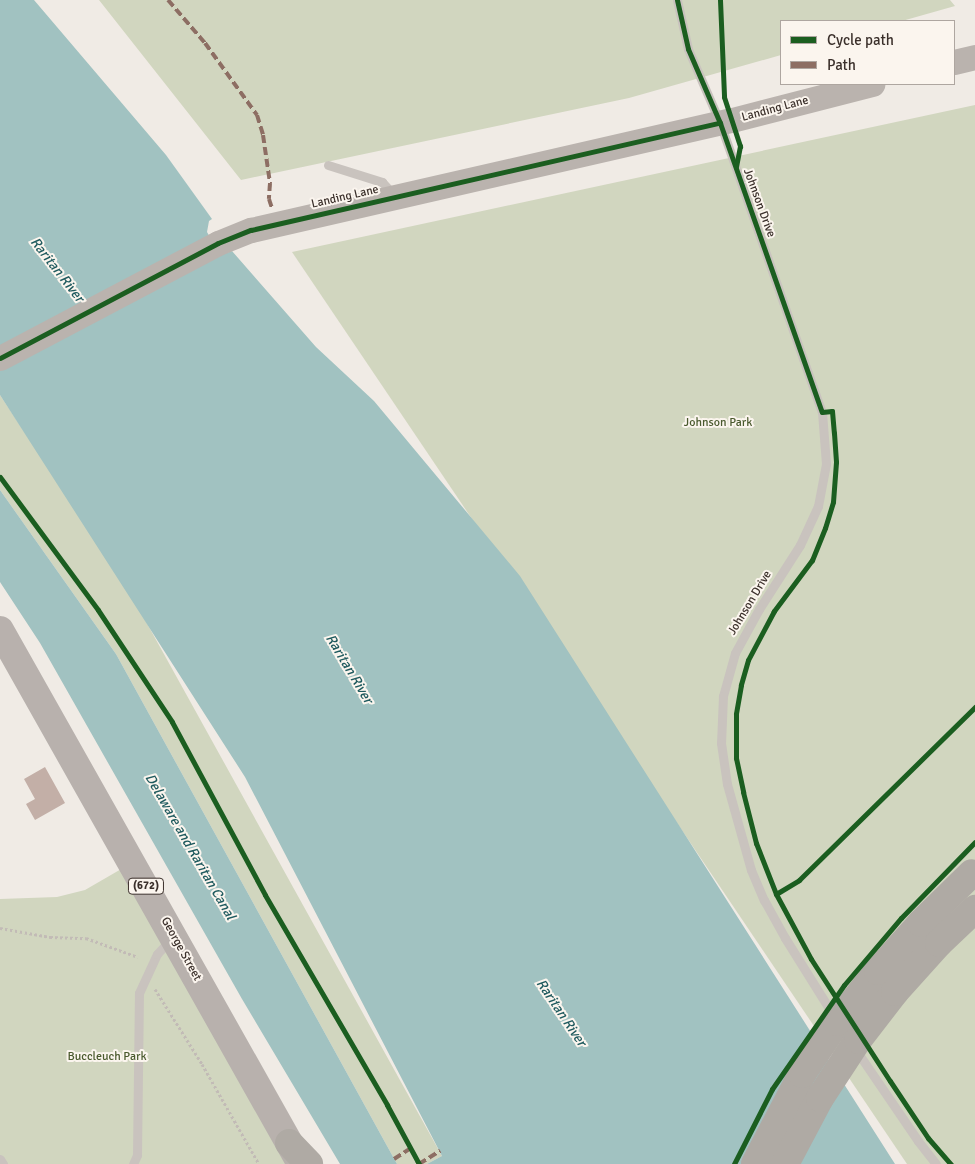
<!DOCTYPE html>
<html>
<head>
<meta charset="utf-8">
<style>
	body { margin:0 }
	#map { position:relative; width:975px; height:1164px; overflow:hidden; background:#f0ebe5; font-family:Signika,sans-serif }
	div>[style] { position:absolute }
	.green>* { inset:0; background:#d1d6bf }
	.water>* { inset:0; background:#a1c2c1 }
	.building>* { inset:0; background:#c3afa7 }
	.path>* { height:3px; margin-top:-1.5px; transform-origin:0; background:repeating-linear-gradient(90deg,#c2bbb6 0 2.5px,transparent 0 5px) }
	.lane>* { height:9px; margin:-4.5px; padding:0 4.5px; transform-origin:4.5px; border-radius:4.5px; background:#c9c3be }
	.secondary>* { height:25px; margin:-12.5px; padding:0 12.5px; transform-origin:12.5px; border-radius:12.5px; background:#bab3ae }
	.primary>* { height:28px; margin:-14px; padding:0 14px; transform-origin:14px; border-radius:14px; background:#b8b1ad }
	.highway>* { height:28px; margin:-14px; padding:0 14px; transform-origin:14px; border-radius:14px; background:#afaaa4 }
	.highway-bridge>* { height:28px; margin:-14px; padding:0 14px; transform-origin:14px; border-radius:14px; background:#afaaa4 }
	.quiet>* { height:4px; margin-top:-2px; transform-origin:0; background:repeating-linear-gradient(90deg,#8d6e63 0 8px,transparent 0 12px) }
	.cycleway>* { height:5px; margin:-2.5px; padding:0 2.5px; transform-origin:2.5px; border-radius:2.5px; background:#1b5e20 }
	span { translate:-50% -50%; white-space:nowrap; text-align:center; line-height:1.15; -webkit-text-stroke:4px #fbf5ee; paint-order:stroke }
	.shield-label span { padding:1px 4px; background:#fbf5ee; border:1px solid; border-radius:4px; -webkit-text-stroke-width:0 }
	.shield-label { font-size:11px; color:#3b302b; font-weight:700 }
	.street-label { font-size:12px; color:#3b302b }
	.park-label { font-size:12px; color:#4a5a2e }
	.water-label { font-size:14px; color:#1f5a5e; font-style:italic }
	.legend { position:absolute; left:780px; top:20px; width:175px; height:65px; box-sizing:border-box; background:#fbf5ee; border:1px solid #aea6a0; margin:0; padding:6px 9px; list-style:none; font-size:15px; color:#3b302b }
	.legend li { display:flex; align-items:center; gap:10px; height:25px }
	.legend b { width:25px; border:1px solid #aea6a0 }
</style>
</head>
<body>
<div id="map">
	<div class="green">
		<i style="clip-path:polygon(99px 0,950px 0,955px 6px,902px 21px,781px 21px,781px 55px,629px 98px,241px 180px)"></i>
		<i style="clip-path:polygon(975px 105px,975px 1164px,907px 1164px,292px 252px)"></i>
		<i style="clip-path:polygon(0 395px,129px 591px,442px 1156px,427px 1164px,397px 1164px,116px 654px,0 490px)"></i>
		<i style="clip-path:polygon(123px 868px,289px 1164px,0 1164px,0 899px,57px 897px,85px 890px)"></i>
	</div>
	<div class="water">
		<i style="clip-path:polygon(0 0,34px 0,166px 155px,212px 219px,209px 221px,207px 232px,220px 255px,232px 251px,316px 347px,374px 401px,520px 576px,895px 1164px,427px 1164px,442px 1156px,245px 777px,0 395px)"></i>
		<i style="clip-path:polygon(0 490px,116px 654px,397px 1164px,340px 1164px,242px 999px,40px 643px,0 582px)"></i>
	</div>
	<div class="building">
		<i style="clip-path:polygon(45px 767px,65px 803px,35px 820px,26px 804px,35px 799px,24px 779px)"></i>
	</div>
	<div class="path">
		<i style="left:0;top:928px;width:51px;rotate:10.2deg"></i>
		<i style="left:50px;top:937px;width:36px;rotate:2deg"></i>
		<i style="left:86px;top:938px;width:55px;rotate:20.1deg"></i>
		<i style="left:155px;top:989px;width:89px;rotate:57.9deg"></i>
		<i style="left:202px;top:1064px;width:115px;rotate:60.3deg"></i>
	</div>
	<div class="lane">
		<i style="left:677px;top:0;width:50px;rotate:77.3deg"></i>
		<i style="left:688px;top:49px;width:81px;rotate:66.6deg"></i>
		<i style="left:720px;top:123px;width:306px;rotate:70.6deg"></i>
		<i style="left:822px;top:412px;width:52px;rotate:85.6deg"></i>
		<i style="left:826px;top:464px;width:43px;rotate:100.8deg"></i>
		<i style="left:818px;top:506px;width:43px;rotate:114.8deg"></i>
		<i style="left:800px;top:545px;width:76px;rotate:122.6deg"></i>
		<i style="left:759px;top:609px;width:50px;rotate:118.6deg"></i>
		<i style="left:735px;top:653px;width:45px;rotate:105.6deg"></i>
		<i style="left:723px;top:696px;width:47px;rotate:92.4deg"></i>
		<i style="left:721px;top:743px;width:41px;rotate:81.7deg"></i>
		<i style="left:727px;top:784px;width:89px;rotate:74.4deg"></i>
		<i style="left:751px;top:870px;width:33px;rotate:67deg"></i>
		<i style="left:764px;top:900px;width:43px;rotate:61.1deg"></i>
		<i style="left:785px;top:938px;width:94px;rotate:58deg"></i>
		<i style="left:328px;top:165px;width:57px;rotate:17.5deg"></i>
		<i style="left:382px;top:182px;width:16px;rotate:47deg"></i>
		<i style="left:856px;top:1050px;width:110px;rotate:55.7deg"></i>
		<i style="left:918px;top:1141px;width:29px;rotate:52deg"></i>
		<i style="left:0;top:1159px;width:6px;rotate:59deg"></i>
		<i style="left:133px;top:1164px;width:10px;rotate:-66deg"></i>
		<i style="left:137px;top:1155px;width:162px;rotate:-89.3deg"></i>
		<i style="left:139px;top:993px;width:43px;rotate:-65.2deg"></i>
		<i style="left:157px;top:954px;width:19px;rotate:-47deg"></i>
	</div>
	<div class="secondary">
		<i style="left:954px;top:62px;width:22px;rotate:-13deg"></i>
		<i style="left:0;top:358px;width:246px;rotate:-27.8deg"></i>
		<i style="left:218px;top:243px;width:35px;rotate:-22deg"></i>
		<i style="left:251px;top:230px;width:493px;rotate:-12.9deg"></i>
		<i style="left:732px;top:120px;width:145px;rotate:-14.4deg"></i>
	</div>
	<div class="primary">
		<i style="left:0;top:630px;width:613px;rotate:60.59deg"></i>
	</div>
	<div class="highway">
		<i style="left:289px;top:1143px;width:29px;rotate:46deg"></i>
	</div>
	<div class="highway-bridge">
		<i style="left:755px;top:1164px;width:102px;rotate:-62.4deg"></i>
		<i style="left:802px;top:1074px;width:63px;rotate:-56.1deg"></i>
		<i style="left:837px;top:1022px;width:65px;rotate:-51.2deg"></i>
		<i style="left:878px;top:971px;width:64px;rotate:-48.1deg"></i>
		<i style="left:921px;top:923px;width:71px;rotate:-44.4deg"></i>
		<i style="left:785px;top:1164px;width:75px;rotate:-62.1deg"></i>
		<i style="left:820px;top:1098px;width:69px;rotate:-56.8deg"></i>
		<i style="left:858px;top:1040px;width:61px;rotate:-52.4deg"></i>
		<i style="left:895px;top:992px;width:66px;rotate:-48.1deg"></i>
		<i style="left:939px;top:943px;width:50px;rotate:-43.4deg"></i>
	</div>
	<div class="quiet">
		<i style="left:168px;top:0;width:57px;rotate:49.3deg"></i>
		<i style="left:205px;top:43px;width:89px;rotate:54.2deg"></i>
		<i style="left:257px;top:115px;width:21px;rotate:73deg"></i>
		<i style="left:263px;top:135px;width:49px;rotate:81.7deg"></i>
		<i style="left:270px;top:183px;width:16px;rotate:94deg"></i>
		<i style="left:269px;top:199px;width:9px;rotate:72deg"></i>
		<i style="left:394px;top:1159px;width:20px;rotate:-33deg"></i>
		<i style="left:417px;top:1161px;width:4px;rotate:56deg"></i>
		<i style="left:419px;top:1164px;width:25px;rotate:-32deg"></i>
	</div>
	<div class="cycleway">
		<i style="left:677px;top:0;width:50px;rotate:77.3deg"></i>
		<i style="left:688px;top:49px;width:81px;rotate:66.6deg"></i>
		<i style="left:720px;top:123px;width:306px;rotate:70.6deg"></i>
		<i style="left:822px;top:412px;width:10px;rotate:-6deg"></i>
		<i style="left:832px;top:411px;width:22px;rotate:85deg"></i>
		<i style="left:834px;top:433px;width:29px;rotate:86deg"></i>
		<i style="left:836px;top:462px;width:40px;rotate:94.3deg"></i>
		<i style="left:833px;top:502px;width:27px;rotate:107deg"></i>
		<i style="left:825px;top:528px;width:35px;rotate:112deg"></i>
		<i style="left:812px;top:560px;width:64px;rotate:126.7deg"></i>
		<i style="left:774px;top:611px;width:55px;rotate:118deg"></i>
		<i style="left:748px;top:660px;width:26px;rotate:106deg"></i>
		<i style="left:741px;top:685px;width:29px;rotate:100deg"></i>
		<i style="left:736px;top:714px;width:44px;rotate:90deg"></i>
		<i style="left:736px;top:758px;width:35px;rotate:78deg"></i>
		<i style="left:743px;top:792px;width:53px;rotate:75.7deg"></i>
		<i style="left:756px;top:843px;width:55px;rotate:68.6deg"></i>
		<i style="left:776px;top:894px;width:74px;rotate:61.7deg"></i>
		<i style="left:811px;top:959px;width:145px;rotate:57.1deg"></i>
		<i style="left:890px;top:1081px;width:69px;rotate:56.3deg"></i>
		<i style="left:928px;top:1138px;width:35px;rotate:49deg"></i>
		<i style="left:720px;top:0;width:97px;rotate:87.6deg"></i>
		<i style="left:724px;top:97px;width:52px;rotate:71.9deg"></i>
		<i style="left:740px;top:146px;width:21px;rotate:101deg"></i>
		<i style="left:0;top:358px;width:246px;rotate:-27.8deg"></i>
		<i style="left:218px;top:243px;width:35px;rotate:-22deg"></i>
		<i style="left:251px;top:230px;width:481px;rotate:-12.9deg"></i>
		<i style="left:0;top:477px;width:165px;rotate:53.6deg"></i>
		<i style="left:98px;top:610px;width:134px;rotate:56.5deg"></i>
		<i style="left:172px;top:722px;width:196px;rotate:61.7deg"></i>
		<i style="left:265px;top:895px;width:243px;rotate:59.8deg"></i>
		<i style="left:387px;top:1105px;width:67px;rotate:61.5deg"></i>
		<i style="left:776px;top:894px;width:27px;rotate:-31deg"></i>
		<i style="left:799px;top:880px;width:247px;rotate:-44.5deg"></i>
		<i style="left:734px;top:1164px;width:84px;rotate:-63.1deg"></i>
		<i style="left:772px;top:1089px;width:126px;rotate:-55.3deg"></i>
		<i style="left:844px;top:985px;width:88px;rotate:-49.6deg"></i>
		<i style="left:901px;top:918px;width:106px;rotate:-45.8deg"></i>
	</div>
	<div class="shield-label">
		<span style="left:146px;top:886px">(672)</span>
	</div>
	<div class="street-label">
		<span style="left:775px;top:109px;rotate:-15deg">Landing Lane</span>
		<span style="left:345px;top:197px;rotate:-13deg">Landing Lane</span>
		<span style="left:759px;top:203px;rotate:70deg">Johnson Drive</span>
		<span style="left:750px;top:603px;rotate:-59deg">Johnson Drive</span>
		<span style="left:181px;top:949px;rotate:61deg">George Street</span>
	</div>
	<div class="park-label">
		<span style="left:718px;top:423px">Johnson Park</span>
		<span style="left:107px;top:1057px">Buccleuch Park</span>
	</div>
	<div class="water-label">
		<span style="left:57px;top:270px;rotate:52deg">Raritan River</span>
		<span style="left:349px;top:669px;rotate:59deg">Raritan River</span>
		<span style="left:190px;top:847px;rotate:60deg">Delaware and Raritan Canal</span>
		<span style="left:561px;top:1013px;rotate:56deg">Raritan River</span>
	</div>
	<ul class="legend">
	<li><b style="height:6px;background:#1b5e20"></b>Cycle path</li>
	<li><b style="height:6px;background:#8d6e63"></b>Path</li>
	</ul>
</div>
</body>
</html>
